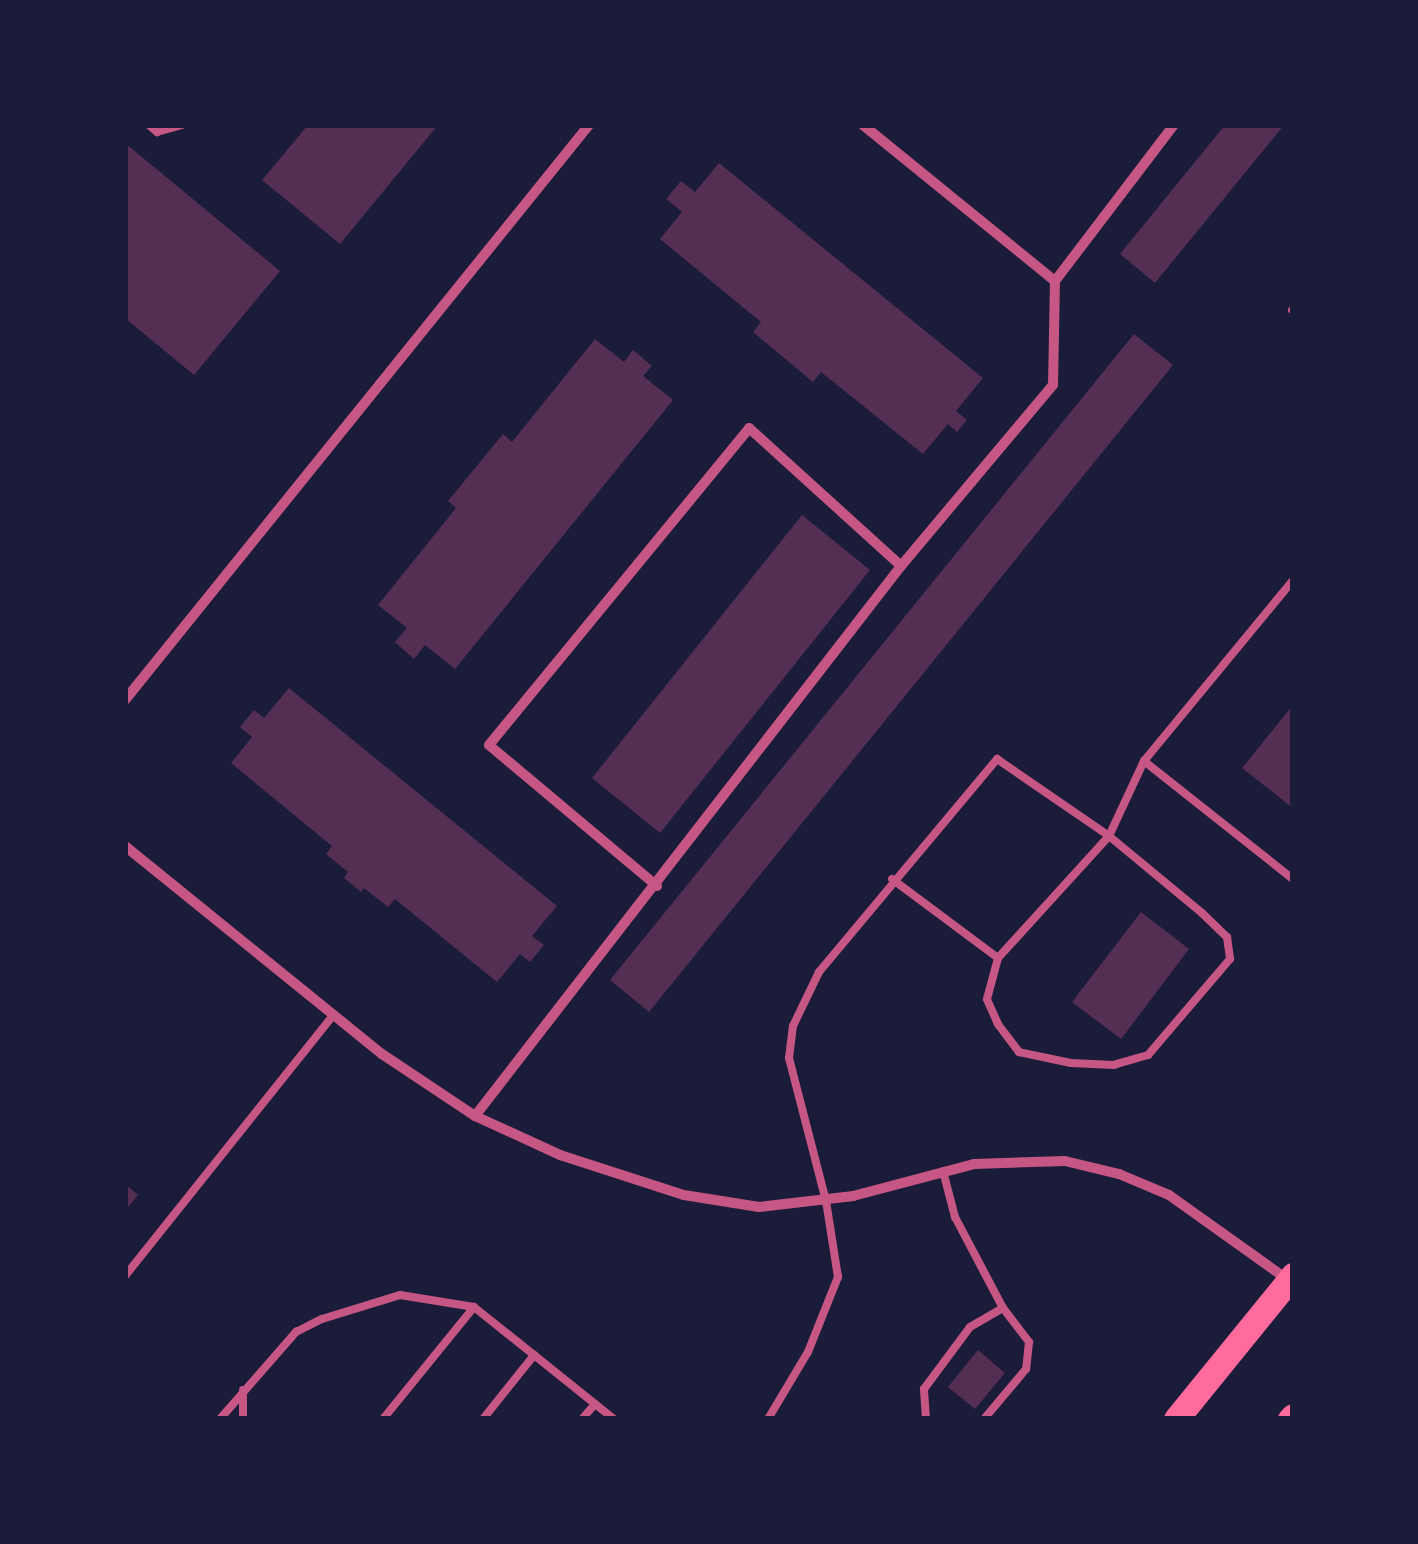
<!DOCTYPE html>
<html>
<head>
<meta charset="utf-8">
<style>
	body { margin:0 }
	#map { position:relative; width:1418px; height:1544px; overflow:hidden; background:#1b1b3a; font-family:Barlow,sans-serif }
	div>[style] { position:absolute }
	.building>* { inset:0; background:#542f53 }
	.service>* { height:8px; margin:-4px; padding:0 4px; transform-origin:4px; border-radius:4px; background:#c65784 }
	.minor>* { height:10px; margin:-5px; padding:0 5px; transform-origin:5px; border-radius:5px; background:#c65784 }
	.primary>* { height:25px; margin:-12.5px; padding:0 12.5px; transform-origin:12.5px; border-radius:12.5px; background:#ff6b9d }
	span { translate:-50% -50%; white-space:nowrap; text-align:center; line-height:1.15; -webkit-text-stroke:8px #1b1b3a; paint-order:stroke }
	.frame { position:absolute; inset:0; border:128px solid #1b1b3a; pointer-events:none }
</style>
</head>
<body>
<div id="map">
	<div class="building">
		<i style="clip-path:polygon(308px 125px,438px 125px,340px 244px,262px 180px)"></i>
		<i style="clip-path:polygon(1225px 125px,1284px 125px,1155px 283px,1120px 254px)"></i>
		<i style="clip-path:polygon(125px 143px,280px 271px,194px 375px,125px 318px)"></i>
		<i style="clip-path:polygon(719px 163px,983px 378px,956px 411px,967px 420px,957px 432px,948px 424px,923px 454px,821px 372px,813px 382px,753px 332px,761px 322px,660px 239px,682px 212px,666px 199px,681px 181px,695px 192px)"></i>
		<i style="clip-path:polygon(1134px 334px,1173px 365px,649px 1012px,610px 980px)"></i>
		<i style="clip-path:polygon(595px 339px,624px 362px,633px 350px,652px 366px,643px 376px,673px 400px,455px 669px,425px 645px,414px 659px,395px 642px,407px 628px,378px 605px,456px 508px,448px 501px,503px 434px,512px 442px)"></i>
		<i style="clip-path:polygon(802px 515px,870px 570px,660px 833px,592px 778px)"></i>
		<i style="clip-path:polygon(289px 688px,557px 906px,532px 936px,544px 945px,530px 962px,520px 954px,497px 982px,395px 899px,388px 907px,364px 888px,361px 892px,344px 878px,348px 872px,326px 854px,332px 846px,231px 763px,252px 737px,240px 727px,254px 710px,264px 718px)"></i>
		<i style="clip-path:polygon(1293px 705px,1293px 808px,1242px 768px)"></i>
		<i style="clip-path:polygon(1141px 912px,1189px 949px,1121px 1039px,1072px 1002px)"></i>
		<i style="clip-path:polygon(125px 1184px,138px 1195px,125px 1211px)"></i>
		<i style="clip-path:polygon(978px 1350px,1005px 1373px,975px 1409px,948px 1387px)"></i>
	</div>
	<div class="service">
		<i style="left:149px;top:125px;width:11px;rotate:41deg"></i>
		<i style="left:157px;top:132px;width:26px;rotate:-16deg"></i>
		<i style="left:1292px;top:310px;width:1px;rotate:45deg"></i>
		<i style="left:1144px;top:761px;width:190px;rotate:38.4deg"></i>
		<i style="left:892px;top:879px;width:132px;rotate:36.7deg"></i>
		<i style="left:998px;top:958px;width:165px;rotate:-47.7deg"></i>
		<i style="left:1109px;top:836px;width:83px;rotate:-65deg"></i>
		<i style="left:1144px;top:761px;width:234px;rotate:-50.5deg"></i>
		<i style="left:943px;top:1171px;width:48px;rotate:75.4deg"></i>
		<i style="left:955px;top:1217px;width:103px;rotate:62.2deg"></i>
		<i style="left:1003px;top:1308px;width:43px;rotate:52.6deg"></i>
		<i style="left:1029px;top:1342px;width:27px;rotate:96deg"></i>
		<i style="left:1026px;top:1369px;width:65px;rotate:130deg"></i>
		<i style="left:125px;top:1276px;width:334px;rotate:-51.4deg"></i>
		<i style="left:220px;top:1419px;width:116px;rotate:-48.9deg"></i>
		<i style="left:296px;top:1332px;width:29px;rotate:-27deg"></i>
		<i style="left:322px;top:1319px;width:82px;rotate:-17.1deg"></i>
		<i style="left:400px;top:1295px;width:75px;rotate:9.2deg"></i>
		<i style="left:243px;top:1419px;width:29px;rotate:-90deg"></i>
		<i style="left:383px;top:1419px;width:144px;rotate:-50.9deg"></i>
		<i style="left:474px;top:1307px;width:179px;rotate:38.7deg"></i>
		<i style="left:483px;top:1419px;width:82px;rotate:-51.4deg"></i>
		<i style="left:582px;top:1419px;width:20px;rotate:-49deg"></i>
		<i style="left:768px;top:1419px;width:78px;rotate:-59.2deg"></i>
		<i style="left:808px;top:1352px;width:81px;rotate:-68.2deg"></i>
		<i style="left:838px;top:1277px;width:77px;rotate:-99deg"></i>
		<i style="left:826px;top:1201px;width:148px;rotate:-104.5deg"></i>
		<i style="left:789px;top:1058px;width:32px;rotate:-83deg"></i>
		<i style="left:793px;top:1026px;width:60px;rotate:-64.3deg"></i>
		<i style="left:819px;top:972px;width:278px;rotate:-50.1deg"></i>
		<i style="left:997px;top:759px;width:136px;rotate:34.5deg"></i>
		<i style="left:1109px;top:836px;width:121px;rotate:39.6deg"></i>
		<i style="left:1202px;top:913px;width:35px;rotate:44deg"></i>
		<i style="left:1227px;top:937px;width:22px;rotate:82deg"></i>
		<i style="left:1230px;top:959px;width:126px;rotate:130.5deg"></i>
		<i style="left:1148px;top:1055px;width:35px;rotate:164deg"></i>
		<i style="left:1114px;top:1065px;width:43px;rotate:-177.3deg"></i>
		<i style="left:1071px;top:1063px;width:53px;rotate:-168.1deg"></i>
		<i style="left:1019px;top:1052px;width:35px;rotate:-127deg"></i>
		<i style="left:998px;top:1024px;width:27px;rotate:-114deg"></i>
		<i style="left:987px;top:999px;width:42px;rotate:-75deg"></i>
		<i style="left:926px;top:1419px;width:30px;rotate:-94deg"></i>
		<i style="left:924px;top:1389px;width:77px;rotate:-53.4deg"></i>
		<i style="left:970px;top:1327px;width:38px;rotate:-30deg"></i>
	</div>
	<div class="minor">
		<i style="left:863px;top:125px;width:247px;rotate:39.1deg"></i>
		<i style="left:1055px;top:281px;width:196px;rotate:-52.7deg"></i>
		<i style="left:125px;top:700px;width:739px;rotate:-51.1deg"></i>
		<i style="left:125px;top:846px;width:331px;rotate:39deg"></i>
		<i style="left:382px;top:1054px;width:112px;rotate:33.7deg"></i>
		<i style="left:475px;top:1116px;width:94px;rotate:24.6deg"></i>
		<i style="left:560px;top:1155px;width:130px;rotate:17.9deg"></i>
		<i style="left:684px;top:1195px;width:76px;rotate:9.1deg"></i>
		<i style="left:759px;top:1207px;width:95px;rotate:-6.7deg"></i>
		<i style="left:853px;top:1196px;width:125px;rotate:-14.8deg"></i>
		<i style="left:974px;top:1164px;width:91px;rotate:-1.9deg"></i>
		<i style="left:1065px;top:1161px;width:56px;rotate:13.5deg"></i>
		<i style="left:1119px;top:1174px;width:54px;rotate:22.8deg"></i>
		<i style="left:1169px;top:1195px;width:146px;rotate:35.5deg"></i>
		<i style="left:657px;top:886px;width:219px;rotate:-140deg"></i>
		<i style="left:489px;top:745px;width:410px;rotate:-50.6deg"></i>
		<i style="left:749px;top:428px;width:205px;rotate:42.2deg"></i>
		<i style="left:475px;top:1116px;width:696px;rotate:-52.24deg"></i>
		<i style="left:901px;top:566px;width:236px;rotate:-50deg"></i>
		<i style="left:1053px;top:385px;width:104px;rotate:-88.9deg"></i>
	</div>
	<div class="primary">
		<i style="left:1176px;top:1419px;width:186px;rotate:-50.9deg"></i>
		<i style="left:1290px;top:1419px;width:4px;rotate:-45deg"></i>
	</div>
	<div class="frame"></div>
</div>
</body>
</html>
